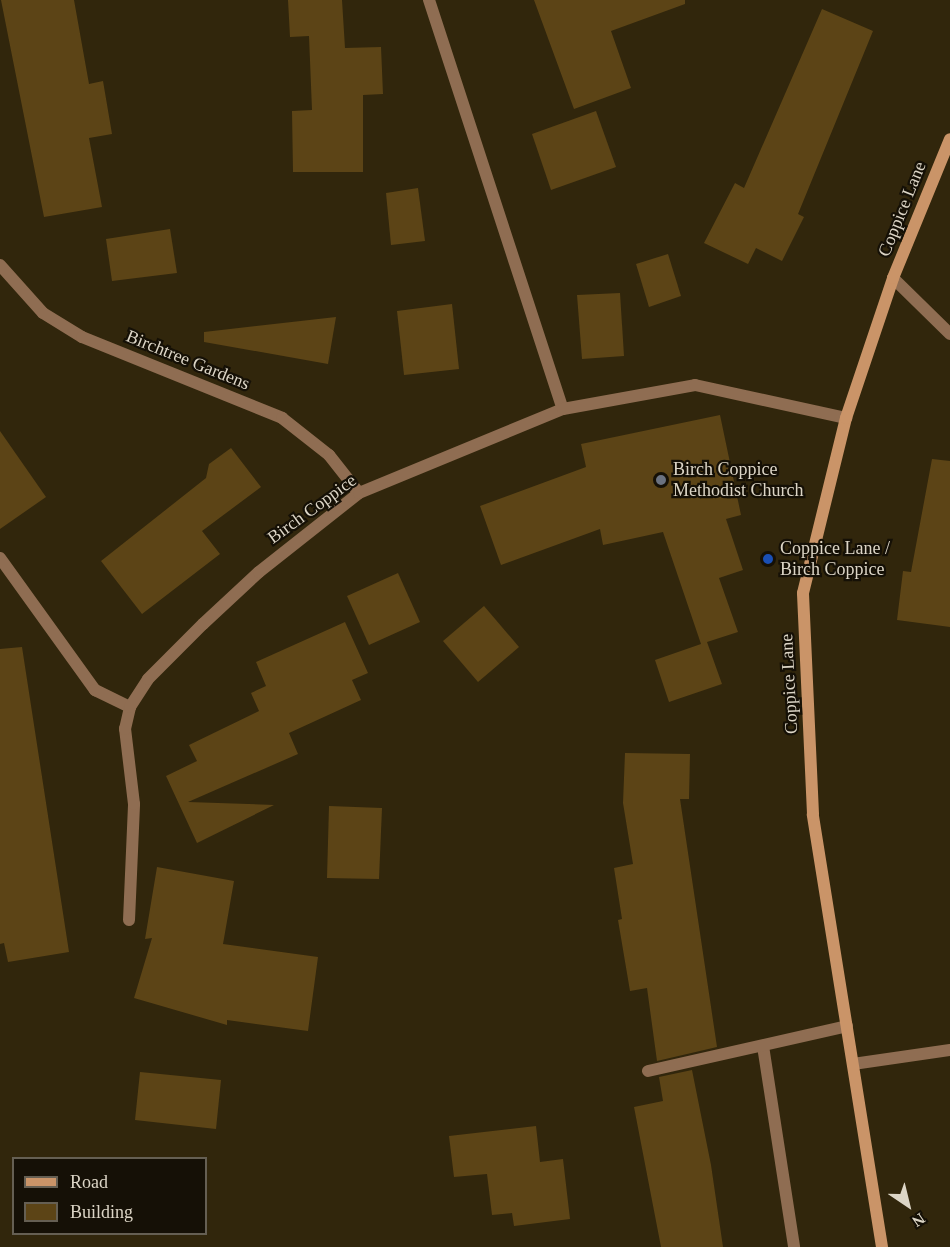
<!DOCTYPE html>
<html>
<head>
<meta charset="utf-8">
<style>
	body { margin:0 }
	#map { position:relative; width:950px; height:1247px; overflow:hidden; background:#31260c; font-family:Georgia,serif }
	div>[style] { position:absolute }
	.building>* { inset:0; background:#5c4416 }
	.lane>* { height:12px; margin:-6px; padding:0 6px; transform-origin:6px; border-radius:6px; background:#8f6d52 }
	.street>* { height:12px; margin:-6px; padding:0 6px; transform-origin:6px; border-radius:6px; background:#8f6d52 }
	.secondary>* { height:12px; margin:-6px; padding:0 6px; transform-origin:6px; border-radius:6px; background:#ca9468 }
	.dots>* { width:16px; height:16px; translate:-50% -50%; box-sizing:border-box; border:3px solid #151006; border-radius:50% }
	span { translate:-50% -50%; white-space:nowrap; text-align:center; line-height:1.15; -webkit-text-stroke:4.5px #151006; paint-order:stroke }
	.street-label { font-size:18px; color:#dcd5c6 }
	.poi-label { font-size:18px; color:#dcd5c6 }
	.left { translate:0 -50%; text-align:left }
	.legend { position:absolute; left:12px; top:1157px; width:195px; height:78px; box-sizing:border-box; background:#151006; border:2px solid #655f53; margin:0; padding:8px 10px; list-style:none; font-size:18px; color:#dcd5c6 }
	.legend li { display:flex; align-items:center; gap:12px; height:30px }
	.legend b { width:30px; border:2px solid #655f53 }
	.north { position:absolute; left:878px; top:1175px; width:60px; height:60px; -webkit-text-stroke:4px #151006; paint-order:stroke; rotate:145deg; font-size:16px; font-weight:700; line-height:24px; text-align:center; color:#dcd5c6 }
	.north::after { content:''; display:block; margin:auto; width:21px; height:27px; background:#dcd5c6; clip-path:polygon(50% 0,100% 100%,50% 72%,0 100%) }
</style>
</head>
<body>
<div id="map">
	<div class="building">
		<i style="clip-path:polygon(1px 0,74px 0,89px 84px,103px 81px,112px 134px,89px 138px,102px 207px,44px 217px)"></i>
		<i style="clip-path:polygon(288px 0,342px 0,345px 48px,381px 47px,383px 94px,363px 95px,363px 172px,293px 172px,292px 111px,312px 110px,309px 36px,290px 37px)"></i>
		<i style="clip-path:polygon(534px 0,685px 0,685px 4px,611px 31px,631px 88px,574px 109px)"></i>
		<i style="clip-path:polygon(822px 9px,873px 31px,798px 214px,804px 217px,782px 261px,756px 248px,748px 264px,704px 243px,735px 183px,744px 188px)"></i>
		<i style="clip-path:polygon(596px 111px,616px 167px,551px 190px,532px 134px)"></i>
		<i style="clip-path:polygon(418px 188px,425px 241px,391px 245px,386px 193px)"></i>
		<i style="clip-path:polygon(170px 229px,177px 273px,112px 281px,106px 239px)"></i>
		<i style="clip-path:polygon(668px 254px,681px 296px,649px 307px,636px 264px)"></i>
		<i style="clip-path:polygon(620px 293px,624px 356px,582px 359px,577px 295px)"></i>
		<i style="clip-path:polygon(452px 304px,459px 369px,404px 375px,397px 311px)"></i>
		<i style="clip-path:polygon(336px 317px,328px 364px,204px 342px,204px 332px)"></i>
		<i style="clip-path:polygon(720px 415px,741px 515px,726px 519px,743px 570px,719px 578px,738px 632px,707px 642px,722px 684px,669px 702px,655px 660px,701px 644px,663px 532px,603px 545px,600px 529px,501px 565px,480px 506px,586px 467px,581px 444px)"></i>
		<i style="clip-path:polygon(0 431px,46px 497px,0 529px)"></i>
		<i style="clip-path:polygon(231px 448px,261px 487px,202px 531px,220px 554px,142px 614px,101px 561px,206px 478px,209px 464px)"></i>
		<i style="clip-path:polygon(932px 459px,950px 461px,950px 627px,897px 620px,903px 571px,911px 572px)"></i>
		<i style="clip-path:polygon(398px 573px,420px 622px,369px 645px,347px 596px)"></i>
		<i style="clip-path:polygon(484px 606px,519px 647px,478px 682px,443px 641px)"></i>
		<i style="clip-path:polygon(345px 622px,368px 673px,352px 680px,361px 700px,289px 733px,298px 754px,188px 802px,274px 805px,197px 843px,166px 776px,197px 761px,189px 745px,259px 711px,251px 693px,266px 686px,256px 662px)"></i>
		<i style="clip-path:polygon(22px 647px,69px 952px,8px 962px,4px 943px,0 944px,0 649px)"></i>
		<i style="clip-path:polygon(625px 753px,690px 754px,689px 799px,680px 799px,717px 1047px,657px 1061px,647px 988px,630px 991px,618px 920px,622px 919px,614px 868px,633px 864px,623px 803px)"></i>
		<i style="clip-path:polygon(329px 806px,382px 808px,379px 879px,327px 878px)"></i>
		<i style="clip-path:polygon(157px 867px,234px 881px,223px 944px,318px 957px,308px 1031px,227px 1020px,227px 1025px,134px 998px,152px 938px,145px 939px)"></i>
		<i style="clip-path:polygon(692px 1070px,711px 1165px,723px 1247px,661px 1247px,634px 1107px,663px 1101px,659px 1077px)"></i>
		<i style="clip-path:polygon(140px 1072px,221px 1080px,216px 1129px,135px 1120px)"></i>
		<i style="clip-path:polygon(536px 1126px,540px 1162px,563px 1159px,570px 1219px,514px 1226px,512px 1213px,492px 1215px,487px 1174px,454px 1177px,449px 1136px)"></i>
	</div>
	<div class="lane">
		<i style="left:763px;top:1046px;width:203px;rotate:81.2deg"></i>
		<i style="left:648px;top:1071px;width:204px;rotate:-12.7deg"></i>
	</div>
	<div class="street">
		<i style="left:429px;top:0;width:430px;rotate:71.9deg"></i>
		<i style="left:0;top:265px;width:64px;rotate:48.1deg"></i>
		<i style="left:43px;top:313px;width:46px;rotate:31.6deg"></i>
		<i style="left:82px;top:337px;width:216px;rotate:22deg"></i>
		<i style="left:282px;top:418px;width:60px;rotate:38.2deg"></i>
		<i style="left:329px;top:455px;width:48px;rotate:51.7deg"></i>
		<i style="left:893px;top:278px;width:80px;rotate:44.5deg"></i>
		<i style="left:0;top:558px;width:163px;rotate:54.3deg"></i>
		<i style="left:95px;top:690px;width:39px;rotate:26deg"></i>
		<i style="left:129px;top:920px;width:116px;rotate:-87.5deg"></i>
		<i style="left:134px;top:804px;width:76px;rotate:-96.8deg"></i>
		<i style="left:125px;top:729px;width:23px;rotate:-77deg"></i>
		<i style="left:130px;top:707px;width:33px;rotate:-57deg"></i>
		<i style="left:148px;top:679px;width:78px;rotate:-45deg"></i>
		<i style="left:203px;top:624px;width:76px;rotate:-42.9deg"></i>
		<i style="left:259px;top:572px;width:127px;rotate:-38.3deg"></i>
		<i style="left:359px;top:493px;width:221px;rotate:-22.4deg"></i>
		<i style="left:563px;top:409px;width:134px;rotate:-10.3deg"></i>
		<i style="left:695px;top:385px;width:155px;rotate:12.3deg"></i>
		<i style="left:853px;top:1064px;width:98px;rotate:-8.2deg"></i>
	</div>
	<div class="secondary">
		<i style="left:882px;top:1247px;width:438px;rotate:-99.1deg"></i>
		<i style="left:813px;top:814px;width:221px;rotate:-92.6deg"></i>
		<i style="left:803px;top:593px;width:180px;rotate:-76.2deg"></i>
		<i style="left:846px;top:418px;width:148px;rotate:-71.4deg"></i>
		<i style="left:893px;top:278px;width:150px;rotate:-67.7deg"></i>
	</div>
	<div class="dots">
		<i style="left:661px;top:480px;background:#6b7280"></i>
		<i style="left:768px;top:559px;background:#1a4fb4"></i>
	</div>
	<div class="street-label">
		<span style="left:902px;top:209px;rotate:-68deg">Coppice Lane</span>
		<span style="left:188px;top:360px;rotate:22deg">Birchtree Gardens</span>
		<span style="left:312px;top:509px;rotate:-36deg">Birch Coppice</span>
		<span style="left:789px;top:684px;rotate:-93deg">Coppice Lane</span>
	</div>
	<div class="poi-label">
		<span class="left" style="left:673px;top:480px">Birch Coppice<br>Methodist Church</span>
		<span class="left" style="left:780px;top:559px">Coppice Lane /<br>Birch Coppice</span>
	</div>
	<ul class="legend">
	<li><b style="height:8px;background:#ca9468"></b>Road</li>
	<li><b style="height:16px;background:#5c4416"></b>Building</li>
	</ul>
	<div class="north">N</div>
</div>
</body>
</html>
